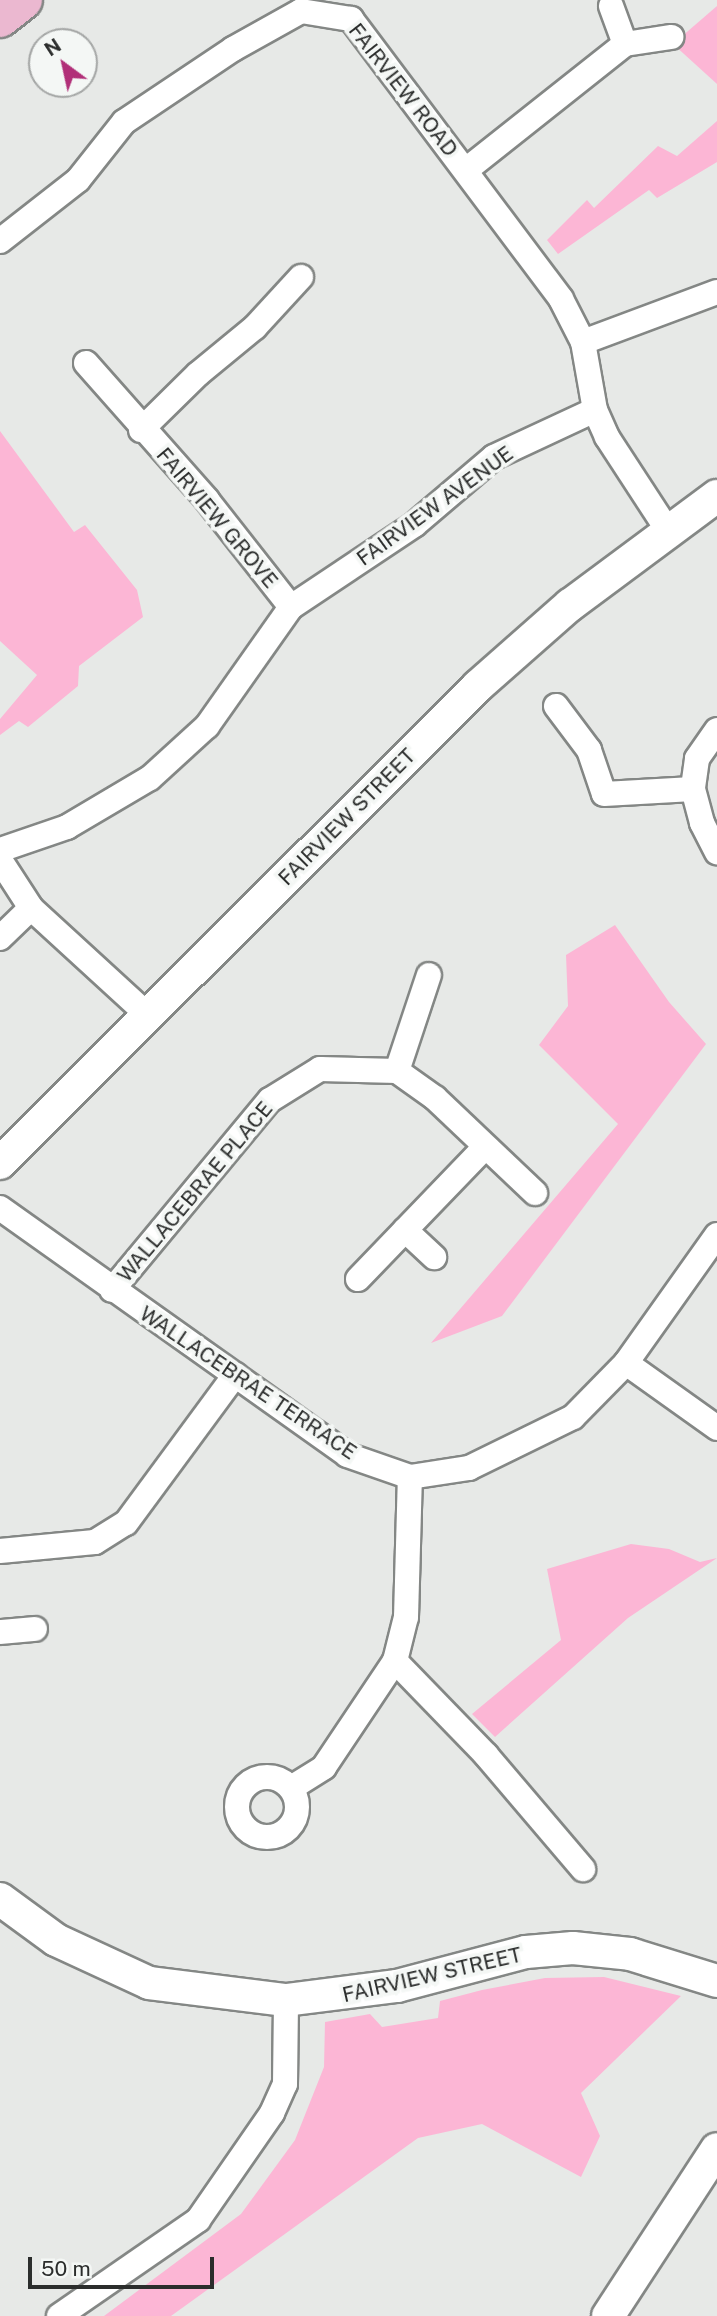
<!DOCTYPE html>
<html>
<head>
<meta charset="utf-8">
<style>
	body { margin:0 }
	#map { position:relative; width:717px; height:2316px; overflow:hidden; background:#e7e9e7; font-family:"Public Sans",sans-serif }
	div>[style] { position:absolute }
	.green>* { inset:0; background:#fcb6d5 }
	.roads { filter:drop-shadow(2px 0 #848785) drop-shadow(-2px 0 #848785) drop-shadow(0 2px #848785) drop-shadow(0 -2px #848785) }
	.minor>* { height:24px; margin:-12px; padding:0 12px; transform-origin:12px; border-radius:12px; background:#fff }
	.minor>.ring { margin:-12px; padding:0; box-sizing:content-box; background:none; border:24px solid #fff; border-radius:50% }
	.tertiary>* { height:32px; margin:-16px; padding:0 16px; transform-origin:16px; border-radius:16px; background:#fff }
	.primary>* { height:38px; margin:-19px; padding:0 19px; transform-origin:19px; border-radius:19px; background:#ebb8d0 }
	span { translate:-50% -50%; white-space:nowrap; text-align:center; line-height:1.15; -webkit-text-stroke:7px #f4f7f5; paint-order:stroke }
	.street-label { font-size:21px; color:#2b2d2c }
	.north { position:absolute; left:28px; top:28px; width:70px; height:70px; box-sizing:border-box; background:#f4f7f5; border:2px solid #a4a6a5; border-radius:50%; rotate:327deg; font-size:19px; font-weight:700; line-height:28px; text-align:center; color:#2b2d2c }
	.north::after { content:''; display:block; margin:auto; width:24px; height:32px; background:#b12f78; clip-path:polygon(50% 0,100% 100%,50% 72%,0 100%) }
	.scale { position:absolute; left:28px; top:2257px; width:186px; height:32px; box-sizing:border-box; border:4px solid #2b2d2c; border-top:0; padding-left:9px; font-size:21px; line-height:24px; white-space:nowrap; color:#2b2d2c; -webkit-text-stroke:5px #f4f7f5; paint-order:stroke }
</style>
</head>
<body>
<div id="map">
	<div class="green">
		<i style="clip-path:polygon(717px 6px,717px 84px,673px 44px)"></i>
		<i style="clip-path:polygon(717px 121px,717px 162px,657px 198px,649px 190px,558px 254px,547px 240px,587px 200px,594px 208px,658px 146px,677px 156px)"></i>
		<i style="clip-path:polygon(0 431px,74px 532px,85px 525px,137px 590px,143px 617px,79px 666px,78px 686px,28px 727px,19px 721px,0 735px,0 719px,37px 675px,0 641px)"></i>
		<i style="clip-path:polygon(615px 925px,669px 1002px,706px 1044px,502px 1316px,431px 1343px,618px 1124px,539px 1045px,568px 1006px,566px 955px)"></i>
		<i style="clip-path:polygon(631px 1544px,669px 1549px,700px 1562px,717px 1558px,628px 1618px,495px 1737px,472px 1714px,561px 1640px,547px 1569px)"></i>
		<i style="clip-path:polygon(604px 1977px,681px 1996px,581px 2093px,600px 2136px,581px 2177px,482px 2124px,418px 2138px,171px 2316px,104px 2316px,241px 2214px,295px 2140px,324px 2067px,325px 2022px,370px 2014px,382px 2027px,438px 2018px,440px 2001px,482px 1990px,545px 1978px)"></i>
	</div>
	<div class="roads">
		<div class="minor">
			<i style="left:611px;top:6px;width:40px;rotate:69.8deg"></i>
			<i style="left:466px;top:170px;width:203px;rotate:-38.4deg"></i>
			<i style="left:625px;top:44px;width:47px;rotate:-8.7deg"></i>
			<i style="left:0;top:241px;width:99px;rotate:-38deg"></i>
			<i style="left:78px;top:180px;width:74px;rotate:-51.6deg"></i>
			<i style="left:124px;top:122px;width:131px;rotate:-33.8deg"></i>
			<i style="left:233px;top:49px;width:78px;rotate:-29.2deg"></i>
			<i style="left:301px;top:11px;width:51px;rotate:9.1deg"></i>
			<i style="left:351px;top:19px;width:350px;rotate:53.1deg"></i>
			<i style="left:561px;top:299px;width:48px;rotate:62.9deg"></i>
			<i style="left:583px;top:342px;width:69px;rotate:80deg"></i>
			<i style="left:595px;top:410px;width:30px;rotate:66deg"></i>
			<i style="left:607px;top:437px;width:110px;rotate:56.9deg"></i>
			<i style="left:583px;top:342px;width:143px;rotate:-20.5deg"></i>
			<i style="left:86px;top:363px;width:183px;rotate:48.5deg"></i>
			<i style="left:207px;top:500px;width:136px;rotate:51.9deg"></i>
			<i style="left:141px;top:430px;width:80px;rotate:-44.5deg"></i>
			<i style="left:198px;top:374px;width:74px;rotate:-39.5deg"></i>
			<i style="left:255px;top:327px;width:68px;rotate:-47.4deg"></i>
			<i style="left:556px;top:706px;width:55px;rotate:53.1deg"></i>
			<i style="left:589px;top:750px;width:46px;rotate:71.2deg"></i>
			<i style="left:604px;top:794px;width:89px;rotate:-3.2deg"></i>
			<i style="left:717px;top:730px;width:35px;rotate:125deg"></i>
			<i style="left:697px;top:759px;width:30px;rotate:98deg"></i>
			<i style="left:693px;top:789px;width:35px;rotate:75deg"></i>
			<i style="left:702px;top:823px;width:33px;rotate:63deg"></i>
			<i style="left:0;top:850px;width:71px;rotate:-18.9deg"></i>
			<i style="left:67px;top:827px;width:96px;rotate:-30.6deg"></i>
			<i style="left:150px;top:778px;width:77px;rotate:-42.4deg"></i>
			<i style="left:207px;top:726px;width:146px;rotate:-54.8deg"></i>
			<i style="left:291px;top:607px;width:148px;rotate:-33.7deg"></i>
			<i style="left:414px;top:525px;width:105px;rotate:-40.4deg"></i>
			<i style="left:494px;top:457px;width:111px;rotate:-25deg"></i>
			<i style="left:0;top:860px;width:57px;rotate:57.1deg"></i>
			<i style="left:31px;top:908px;width:161px;rotate:42.5deg"></i>
			<i style="left:0;top:938px;width:43px;rotate:-44.1deg"></i>
			<i style="left:397px;top:1071px;width:101px;rotate:-71.6deg"></i>
			<i style="left:0;top:1208px;width:426px;rotate:35.4deg"></i>
			<i style="left:347px;top:1455px;width:67px;rotate:19.2deg"></i>
			<i style="left:410px;top:1477px;width:60px;rotate:-8.7deg"></i>
			<i style="left:469px;top:1468px;width:116px;rotate:-26.1deg"></i>
			<i style="left:573px;top:1417px;width:76px;rotate:-45.5deg"></i>
			<i style="left:626px;top:1363px;width:157px;rotate:-54.6deg"></i>
			<i style="left:405px;top:1230px;width:40px;rotate:43deg"></i>
			<i style="left:358px;top:1279px;width:183px;rotate:-46.1deg"></i>
			<i style="left:112px;top:1290px;width:247px;rotate:-50.3deg"></i>
			<i style="left:270px;top:1100px;width:59px;rotate:-31.8deg"></i>
			<i style="left:320px;top:1069px;width:77px;rotate:1.5deg"></i>
			<i style="left:397px;top:1071px;width:47px;rotate:35.4deg"></i>
			<i style="left:435px;top:1098px;width:138px;rotate:43.5deg"></i>
			<i style="left:626px;top:1363px;width:112px;rotate:35.5deg"></i>
			<i style="left:0;top:1551px;width:95px;rotate:-5.4deg"></i>
			<i style="left:95px;top:1542px;width:36px;rotate:-32deg"></i>
			<i style="left:126px;top:1523px;width:184px;rotate:-53.6deg"></i>
			<i style="left:0;top:1632px;width:35px;rotate:-5deg"></i>
			<i style="left:395px;top:1661px;width:131px;rotate:45.9deg"></i>
			<i style="left:486px;top:1755px;width:150px;rotate:49.6deg"></i>
			<i class="ring" style="left:237px;top:1777px;width:36px;height:36px"></i>
			<i style="left:291px;top:1788px;width:39px;rotate:-32deg"></i>
			<i style="left:324px;top:1767px;width:128px;rotate:-56.2deg"></i>
			<i style="left:395px;top:1661px;width:45px;rotate:-76deg"></i>
			<i style="left:406px;top:1617px;width:140px;rotate:-88.4deg"></i>
			<i style="left:59px;top:2316px;width:169px;rotate:-34.6deg"></i>
			<i style="left:198px;top:2220px;width:130px;rotate:-55.3deg"></i>
			<i style="left:272px;top:2113px;width:32px;rotate:-66deg"></i>
			<i style="left:285px;top:2084px;width:84px;rotate:-89.3deg"></i>
		</div>
		<div class="tertiary">
			<i style="left:0;top:1163px;width:675px;rotate:-44.94deg"></i>
			<i style="left:478px;top:686px;width:123px;rotate:-41.4deg"></i>
			<i style="left:570px;top:605px;width:183px;rotate:-36.6deg"></i>
			<i style="left:0;top:1899px;width:69px;rotate:36.2deg"></i>
			<i style="left:56px;top:1940px;width:102px;rotate:24.8deg"></i>
			<i style="left:149px;top:1983px;width:138px;rotate:7.1deg"></i>
			<i style="left:286px;top:2000px;width:112px;rotate:-7.2deg"></i>
			<i style="left:397px;top:1986px;width:133px;rotate:-14.8deg"></i>
			<i style="left:526px;top:1952px;width:47px;rotate:-4.9deg"></i>
			<i style="left:573px;top:1948px;width:57px;rotate:6deg"></i>
			<i style="left:630px;top:1954px;width:91px;rotate:17.2deg"></i>
			<i style="left:608px;top:2316px;width:199px;rotate:-56.9deg"></i>
		</div>
		<div class="primary">
			<i style="left:0;top:18px;width:29px;rotate:-38deg"></i>
		</div>
	</div>
	<div class="street-label">
		<span style="left:403px;top:90px;rotate:52deg">FAIRVIEW ROAD</span>
		<span style="left:435px;top:506px;rotate:-36deg">FAIRVIEW AVENUE</span>
		<span style="left:217px;top:518px;rotate:50deg">FAIRVIEW GROVE</span>
		<span style="left:347px;top:817px;rotate:-45deg">FAIRVIEW STREET</span>
		<span style="left:195px;top:1192px;rotate:-50deg">WALLACEBRAE PLACE</span>
		<span style="left:248px;top:1383px;rotate:34deg">WALLACEBRAE TERRACE</span>
		<span style="left:432px;top:1975px;rotate:-13deg">FAIRVIEW STREET</span>
	</div>
	<div class="north">N</div>
	<div class="scale">50 m</div>
</div>
</body>
</html>
